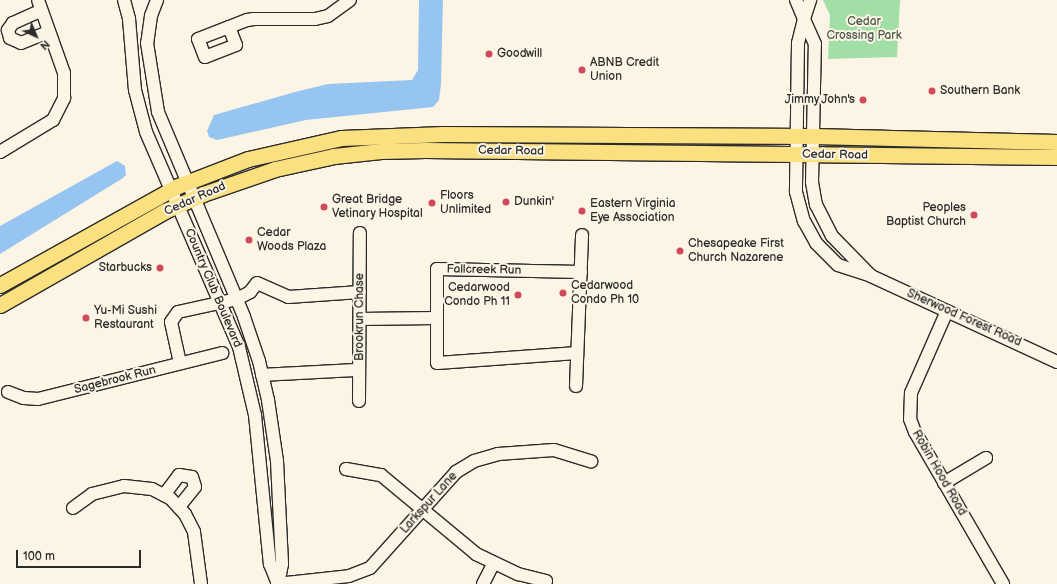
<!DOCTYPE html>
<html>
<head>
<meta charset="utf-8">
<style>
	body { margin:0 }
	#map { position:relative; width:1057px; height:584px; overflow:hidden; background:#fcf5e5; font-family:"Balsamiq Sans",sans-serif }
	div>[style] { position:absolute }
	.green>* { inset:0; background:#a2dfa7 }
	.water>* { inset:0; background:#97c5f1 }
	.roads { filter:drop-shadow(1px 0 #2b2b2b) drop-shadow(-1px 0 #2b2b2b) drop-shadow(0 1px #2b2b2b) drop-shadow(0 -1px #2b2b2b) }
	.minor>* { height:12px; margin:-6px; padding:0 6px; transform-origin:6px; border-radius:6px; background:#fcf5e5 }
	.major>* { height:15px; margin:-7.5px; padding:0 7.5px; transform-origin:7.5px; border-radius:7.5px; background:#fbe080 }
	.dots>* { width:11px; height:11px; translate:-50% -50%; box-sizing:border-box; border:2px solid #fcf5e5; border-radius:50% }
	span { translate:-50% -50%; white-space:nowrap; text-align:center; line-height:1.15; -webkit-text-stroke:4px #fcf5e5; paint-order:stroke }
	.park-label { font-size:12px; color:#49584a }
	.poi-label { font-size:12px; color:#2b2b2b }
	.left { translate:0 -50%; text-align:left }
	.right { translate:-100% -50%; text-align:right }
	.street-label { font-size:12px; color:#2b2b2b }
	.north { position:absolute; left:16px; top:16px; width:40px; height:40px; -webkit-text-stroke:3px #fcf5e5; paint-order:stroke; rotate:136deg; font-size:11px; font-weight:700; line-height:16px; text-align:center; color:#2b2b2b }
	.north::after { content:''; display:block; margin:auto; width:14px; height:18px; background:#2b2b2b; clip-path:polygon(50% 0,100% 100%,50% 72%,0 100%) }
	.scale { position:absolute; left:16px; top:550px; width:125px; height:18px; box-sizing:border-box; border:2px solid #2b2b2b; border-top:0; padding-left:5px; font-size:12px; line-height:14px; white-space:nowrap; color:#2b2b2b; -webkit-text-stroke:3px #fcf5e5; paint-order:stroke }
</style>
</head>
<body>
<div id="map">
	<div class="green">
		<i style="clip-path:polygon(823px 0,900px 0,897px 57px,828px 59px,830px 15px)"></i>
	</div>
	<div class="water">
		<i style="clip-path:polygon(419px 0,443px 0,441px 84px,439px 100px,433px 107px,306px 120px,217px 140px,209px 137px,207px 131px,214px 115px,295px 92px,328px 84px,412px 80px,418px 70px)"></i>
		<i style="clip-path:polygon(117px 161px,125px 166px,126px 175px,123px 178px,0 254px,0 226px)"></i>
	</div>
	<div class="roads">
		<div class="minor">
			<i style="left:124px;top:0;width:20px;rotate:75deg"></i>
			<i style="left:129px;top:19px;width:71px;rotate:85.2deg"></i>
			<i style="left:135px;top:90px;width:43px;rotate:75.3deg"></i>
			<i style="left:146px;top:132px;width:234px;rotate:66.6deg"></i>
			<i style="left:239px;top:347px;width:70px;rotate:76.8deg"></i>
			<i style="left:255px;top:415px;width:150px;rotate:84.3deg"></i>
			<i style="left:270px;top:564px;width:22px;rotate:68deg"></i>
			<i style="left:157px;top:0;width:17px;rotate:111deg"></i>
			<i style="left:151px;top:16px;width:27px;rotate:98deg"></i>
			<i style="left:147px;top:43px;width:70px;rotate:80.9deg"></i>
			<i style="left:158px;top:112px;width:222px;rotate:67.2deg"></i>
			<i style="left:244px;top:317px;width:46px;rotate:71.2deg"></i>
			<i style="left:259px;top:361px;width:40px;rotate:77deg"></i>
			<i style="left:268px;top:400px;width:62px;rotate:81.6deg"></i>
			<i style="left:277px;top:461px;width:103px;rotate:87.2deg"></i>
			<i style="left:282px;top:564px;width:20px;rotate:101deg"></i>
			<i style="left:796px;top:0;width:21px;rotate:67deg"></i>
			<i style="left:40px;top:11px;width:30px;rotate:156deg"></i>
			<i style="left:13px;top:23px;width:9px;rotate:126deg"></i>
			<i style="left:8px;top:30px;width:8px;rotate:76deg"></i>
			<i style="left:10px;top:38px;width:12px;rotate:24deg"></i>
			<i style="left:21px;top:43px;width:29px;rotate:-22deg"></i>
			<i style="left:804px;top:19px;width:20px;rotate:-72deg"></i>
			<i style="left:229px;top:27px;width:19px;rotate:69deg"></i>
			<i style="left:236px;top:45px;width:33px;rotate:159deg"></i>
			<i style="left:205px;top:57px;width:19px;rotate:-111deg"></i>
			<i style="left:198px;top:39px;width:33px;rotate:-21deg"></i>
			<i style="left:229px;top:27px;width:19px;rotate:-21deg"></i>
			<i style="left:247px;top:20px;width:7px;rotate:-8deg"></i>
			<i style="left:254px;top:19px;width:61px"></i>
			<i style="left:315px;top:19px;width:13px;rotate:-13deg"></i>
			<i style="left:328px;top:16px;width:27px;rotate:-36deg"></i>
			<i style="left:0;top:152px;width:62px;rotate:-31.1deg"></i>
			<i style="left:53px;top:120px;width:25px;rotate:-63deg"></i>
			<i style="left:64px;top:98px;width:25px;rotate:-90deg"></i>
			<i style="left:64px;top:73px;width:77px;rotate:-109.6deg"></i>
			<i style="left:871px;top:276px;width:56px;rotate:-134.3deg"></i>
			<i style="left:832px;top:236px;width:35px;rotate:-117deg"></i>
			<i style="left:816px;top:205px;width:23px;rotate:-100deg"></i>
			<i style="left:812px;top:182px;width:138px;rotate:-88.8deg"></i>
			<i style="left:815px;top:44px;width:27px;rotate:-114deg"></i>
			<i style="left:804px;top:19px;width:25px;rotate:104deg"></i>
			<i style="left:798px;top:43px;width:149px;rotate:90.8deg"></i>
			<i style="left:796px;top:192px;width:30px;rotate:75deg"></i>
			<i style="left:804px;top:221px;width:25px;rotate:61deg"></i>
			<i style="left:816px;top:243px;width:31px;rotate:45deg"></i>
			<i style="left:838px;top:265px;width:35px;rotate:18deg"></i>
			<i style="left:871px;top:276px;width:205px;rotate:24.8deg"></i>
			<i style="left:947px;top:311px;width:90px;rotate:113.7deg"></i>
			<i style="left:911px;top:393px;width:26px;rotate:92deg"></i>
			<i style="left:910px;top:419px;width:14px;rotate:69deg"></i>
			<i style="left:915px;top:432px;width:176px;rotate:59.9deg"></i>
			<i style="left:360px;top:319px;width:76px;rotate:-0.8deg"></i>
			<i style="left:577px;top:353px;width:140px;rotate:175.9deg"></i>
			<i style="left:437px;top:363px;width:94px;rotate:-90deg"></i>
			<i style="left:437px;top:269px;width:144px;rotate:1.2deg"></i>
			<i style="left:180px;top:363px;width:42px;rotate:-102.4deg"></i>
			<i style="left:171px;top:322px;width:12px;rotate:-55deg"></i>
			<i style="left:178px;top:312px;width:60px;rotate:-12.4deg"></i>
			<i style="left:237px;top:299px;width:15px;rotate:-28deg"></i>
			<i style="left:250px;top:292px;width:11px;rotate:-52deg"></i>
			<i style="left:257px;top:283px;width:34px;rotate:24deg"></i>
			<i style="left:288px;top:297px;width:72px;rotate:-4deg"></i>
			<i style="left:262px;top:375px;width:97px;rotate:-3deg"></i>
			<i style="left:576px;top:386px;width:151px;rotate:-87.7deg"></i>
			<i style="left:8px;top:392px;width:17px;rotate:21deg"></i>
			<i style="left:24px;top:398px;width:14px;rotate:4deg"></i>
			<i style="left:38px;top:399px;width:190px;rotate:-14deg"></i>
			<i style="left:359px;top:401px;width:168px;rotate:-89.7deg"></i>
			<i style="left:346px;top:469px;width:36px;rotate:10deg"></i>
			<i style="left:381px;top:475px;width:124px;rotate:39.7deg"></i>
			<i style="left:476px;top:554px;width:47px;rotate:25.5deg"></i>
			<i style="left:518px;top:574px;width:29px;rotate:14deg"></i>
			<i style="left:944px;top:483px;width:49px;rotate:-30.8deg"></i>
			<i style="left:164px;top:495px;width:25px;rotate:-53deg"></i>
			<i style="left:179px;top:475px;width:13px;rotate:9deg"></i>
			<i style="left:192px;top:477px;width:10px;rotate:73deg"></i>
			<i style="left:195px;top:487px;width:26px;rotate:129deg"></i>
			<i style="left:73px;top:508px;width:24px;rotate:-36deg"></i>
			<i style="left:92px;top:494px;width:33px;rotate:-14deg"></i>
			<i style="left:124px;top:486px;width:28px;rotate:6deg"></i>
			<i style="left:152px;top:489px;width:20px;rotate:27deg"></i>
			<i style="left:170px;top:498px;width:22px;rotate:47deg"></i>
			<i style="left:185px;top:514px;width:20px;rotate:63deg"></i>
			<i style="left:194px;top:532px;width:52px;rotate:82.3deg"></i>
			<i style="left:277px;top:584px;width:72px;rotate:-6.3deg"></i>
			<i style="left:349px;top:576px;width:22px;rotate:-21deg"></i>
			<i style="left:370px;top:568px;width:129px;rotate:-48.1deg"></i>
			<i style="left:456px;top:472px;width:21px;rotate:-31deg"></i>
			<i style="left:474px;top:461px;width:25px;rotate:-16deg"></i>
			<i style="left:498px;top:454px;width:56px;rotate:-4.1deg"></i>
			<i style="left:554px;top:450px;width:39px;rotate:17deg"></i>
			<i style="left:483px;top:584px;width:22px;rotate:-63deg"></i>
		</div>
		<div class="major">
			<i style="left:0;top:285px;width:204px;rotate:-29.1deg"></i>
			<i style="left:178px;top:186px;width:75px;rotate:-21.1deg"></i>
			<i style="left:248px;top:159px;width:95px;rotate:-12.7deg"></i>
			<i style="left:341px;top:138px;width:102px;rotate:-2.2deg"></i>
			<i style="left:443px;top:134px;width:370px;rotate:0.3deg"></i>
			<i style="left:813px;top:136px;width:244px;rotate:1.4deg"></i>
			<i style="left:0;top:305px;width:190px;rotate:-29.7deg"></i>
			<i style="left:165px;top:211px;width:42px;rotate:-24.1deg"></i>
			<i style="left:203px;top:194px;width:76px;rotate:-19.1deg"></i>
			<i style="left:275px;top:169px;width:60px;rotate:-12.4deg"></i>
			<i style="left:334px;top:156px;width:47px;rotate:-6.1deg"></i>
			<i style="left:381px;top:151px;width:44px;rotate:-1.3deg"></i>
			<i style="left:425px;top:150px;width:632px;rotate:0.63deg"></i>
		</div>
	</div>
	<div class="dots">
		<i style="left:489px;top:54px;background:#d1495b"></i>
		<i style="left:582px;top:70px;background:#d1495b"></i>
		<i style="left:932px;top:91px;background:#d1495b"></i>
		<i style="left:863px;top:100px;background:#d1495b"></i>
		<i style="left:506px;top:202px;background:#d1495b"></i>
		<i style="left:432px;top:203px;background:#d1495b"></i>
		<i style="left:324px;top:207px;background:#d1495b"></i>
		<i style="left:582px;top:211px;background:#d1495b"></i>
		<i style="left:974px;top:215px;background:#d1495b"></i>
		<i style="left:249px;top:240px;background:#d1495b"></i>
		<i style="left:680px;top:251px;background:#d1495b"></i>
		<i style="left:160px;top:268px;background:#d1495b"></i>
		<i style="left:563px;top:293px;background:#d1495b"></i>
		<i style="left:518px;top:295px;background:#d1495b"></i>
		<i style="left:86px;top:318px;background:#d1495b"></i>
	</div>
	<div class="park-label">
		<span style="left:864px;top:29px">Cedar<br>Crossing Park</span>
	</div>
	<div class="poi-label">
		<span class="left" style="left:497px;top:54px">Goodwill</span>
		<span class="left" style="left:590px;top:70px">ABNB Credit<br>Union</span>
		<span class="left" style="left:940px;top:91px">Southern Bank</span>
		<span class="right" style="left:855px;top:100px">Jimmy John's</span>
		<span class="left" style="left:440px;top:203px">Floors<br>Unlimited</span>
		<span class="left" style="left:332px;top:207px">Great Bridge<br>Vetinary Hospital</span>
		<span class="left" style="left:514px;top:202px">Dunkin'</span>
		<span class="left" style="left:590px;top:211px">Eastern Virginia<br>Eye Association</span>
		<span class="right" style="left:966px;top:215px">Peoples<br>Baptist Church</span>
		<span class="left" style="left:257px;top:240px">Cedar<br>Woods Plaza</span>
		<span class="left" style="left:688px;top:251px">Chesapeake First<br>Church Nazarene</span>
		<span class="right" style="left:152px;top:268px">Starbucks</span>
		<span class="left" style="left:571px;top:293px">Cedarwood<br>Condo Ph 10</span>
		<span class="right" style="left:510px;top:295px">Cedarwood<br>Condo Ph 11</span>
		<span class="left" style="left:94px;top:318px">Yu-Mi Sushi<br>Restaurant</span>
	</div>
	<div class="street-label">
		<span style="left:511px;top:151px;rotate:1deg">Cedar Road</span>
		<span style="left:835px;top:155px;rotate:1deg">Cedar Road</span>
		<span style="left:195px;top:199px;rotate:-24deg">Cedar Road</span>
		<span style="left:484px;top:270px;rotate:1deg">Fallcreek Run</span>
		<span style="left:213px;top:288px;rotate:67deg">Country Club Boulevard</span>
		<span style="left:360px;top:317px;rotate:-90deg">Brookrun Chase</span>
		<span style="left:964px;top:318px;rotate:24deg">Sherwood Forest Road</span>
		<span style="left:115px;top:380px;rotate:-14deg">Sagebrook Run</span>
		<span style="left:939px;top:473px;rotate:60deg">Robin Hood Road</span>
		<span style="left:429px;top:503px;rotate:-48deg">Larkspur Lane</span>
	</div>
	<div class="north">N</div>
	<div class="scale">100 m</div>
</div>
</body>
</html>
